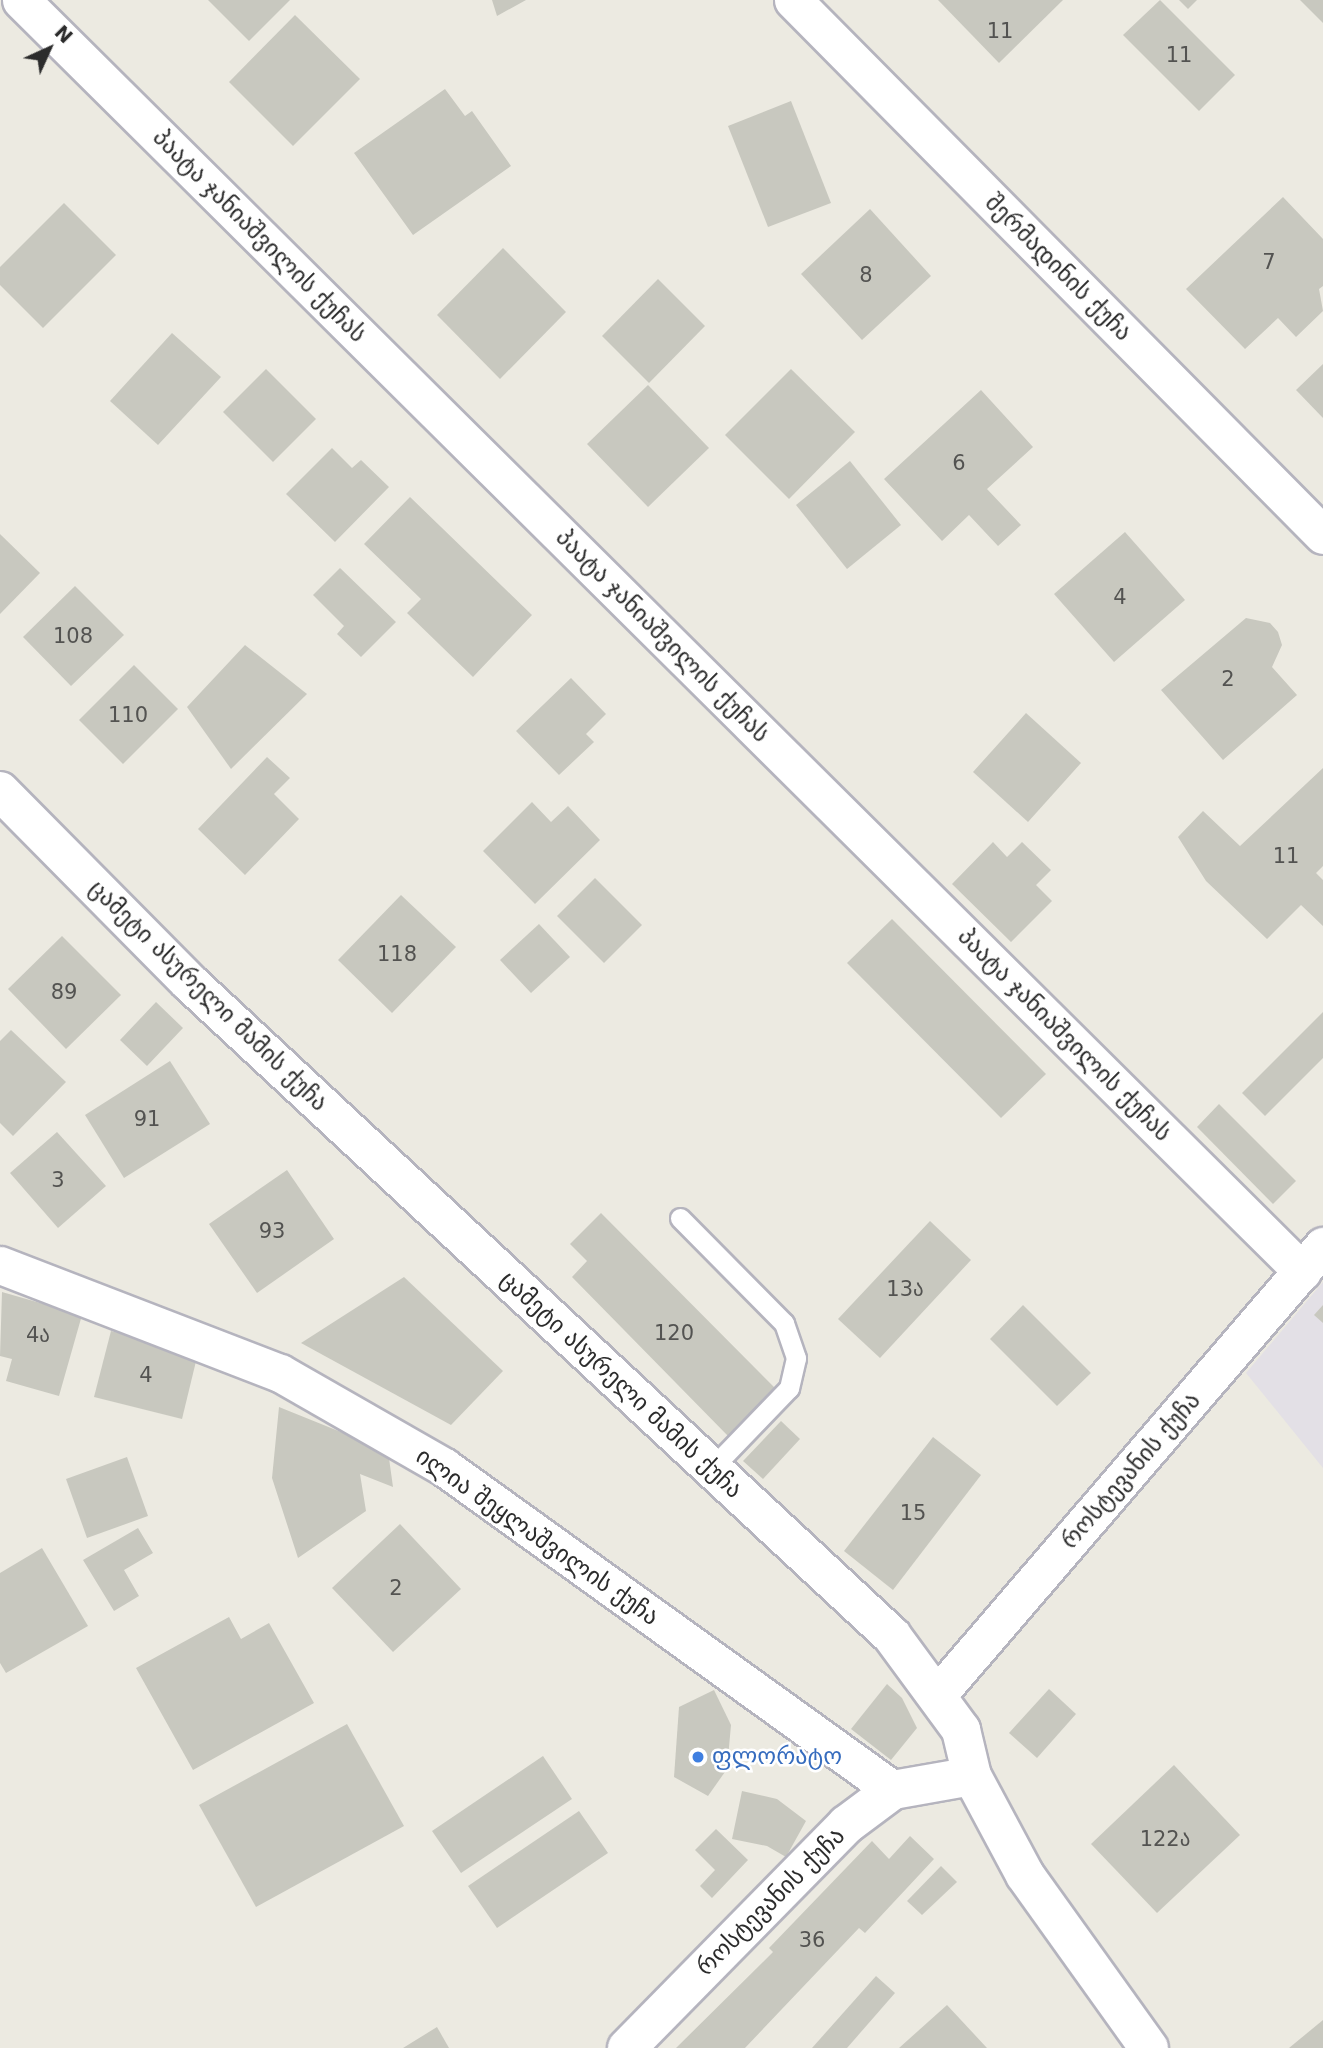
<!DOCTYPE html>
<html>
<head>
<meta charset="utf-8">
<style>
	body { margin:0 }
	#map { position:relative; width:1323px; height:2048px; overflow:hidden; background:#eceae1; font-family:"DejaVu Sans","Noto Sans Georgian",sans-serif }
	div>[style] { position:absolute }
	.industrial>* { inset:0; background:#e3e0e6 }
	.building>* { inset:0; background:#c8c8bf }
	.roads { filter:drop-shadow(2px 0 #b5b4be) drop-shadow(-2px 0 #b5b4be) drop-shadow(0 2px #b5b4be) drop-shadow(0 -2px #b5b4be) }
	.lane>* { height:19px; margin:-9.5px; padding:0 9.5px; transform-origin:9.5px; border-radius:9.5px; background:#fff }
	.street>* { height:37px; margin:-18.5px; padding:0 18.5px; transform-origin:18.5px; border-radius:18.5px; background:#fff }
	.secondary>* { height:38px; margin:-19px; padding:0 19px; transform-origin:19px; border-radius:19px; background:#fff }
	.dots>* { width:19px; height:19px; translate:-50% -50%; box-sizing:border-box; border:4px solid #fff; border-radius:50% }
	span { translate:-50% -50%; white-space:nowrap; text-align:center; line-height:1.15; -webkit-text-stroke:5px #fff; paint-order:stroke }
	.number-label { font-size:21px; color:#535351 }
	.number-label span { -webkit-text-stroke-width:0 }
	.street-label { font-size:24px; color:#2c2c2c }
	.shop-label { font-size:24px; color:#366cbe }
	.left { translate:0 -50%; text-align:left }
	.north { position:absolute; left:14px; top:14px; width:70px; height:70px; -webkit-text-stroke:5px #fff; paint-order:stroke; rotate:45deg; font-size:19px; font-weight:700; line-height:28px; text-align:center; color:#2c2c2c }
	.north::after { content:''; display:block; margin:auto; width:24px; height:32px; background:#2c2c2c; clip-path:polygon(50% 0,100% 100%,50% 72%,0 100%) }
</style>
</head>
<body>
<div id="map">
	<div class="industrial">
		<i style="clip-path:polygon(1323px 1282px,1323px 1468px,1246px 1373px)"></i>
	</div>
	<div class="building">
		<i style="clip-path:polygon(208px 0,290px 0,249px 41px)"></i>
		<i style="clip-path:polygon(492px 0,526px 0,497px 16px)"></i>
		<i style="clip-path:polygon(938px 0,1063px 0,999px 63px)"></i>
		<i style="clip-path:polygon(1160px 0,1235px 75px,1199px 111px,1123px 35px)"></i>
		<i style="clip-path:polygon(1179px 0,1197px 0,1188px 9px)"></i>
		<i style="clip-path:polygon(1300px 0,1323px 0,1323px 23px)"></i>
		<i style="clip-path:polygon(295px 15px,360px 79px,293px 146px,229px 82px)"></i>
		<i style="clip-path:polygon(445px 89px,465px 116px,472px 111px,511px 166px,413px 235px,354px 153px)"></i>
		<i style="clip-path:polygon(791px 101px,831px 203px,768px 227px,728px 126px)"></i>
		<i style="clip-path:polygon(1283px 197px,1323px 239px,1323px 286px,1319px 289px,1323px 311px,1296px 337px,1278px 318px,1245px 349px,1186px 289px)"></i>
		<i style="clip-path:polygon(64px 203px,116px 255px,43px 328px,0 285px,0 267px)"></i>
		<i style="clip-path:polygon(870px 209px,931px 276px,862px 340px,801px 274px)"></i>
		<i style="clip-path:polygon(503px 248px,566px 312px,500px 379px,437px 315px)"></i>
		<i style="clip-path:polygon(658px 279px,705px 326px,649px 383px,602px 336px)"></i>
		<i style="clip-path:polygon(172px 333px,221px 377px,158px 445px,110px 401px)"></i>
		<i style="clip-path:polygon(1323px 364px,1323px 418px,1296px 390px)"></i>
		<i style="clip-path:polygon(266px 369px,316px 419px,273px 462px,223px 412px)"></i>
		<i style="clip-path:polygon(791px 369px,855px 432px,789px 499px,725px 435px)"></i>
		<i style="clip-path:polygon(648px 385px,709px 448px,648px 507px,587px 444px)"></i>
		<i style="clip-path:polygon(981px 390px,1033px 447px,987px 489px,1021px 525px,998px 546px,969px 515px,942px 541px,884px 479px)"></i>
		<i style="clip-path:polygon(332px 448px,352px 468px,361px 460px,389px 487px,335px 542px,286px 494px)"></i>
		<i style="clip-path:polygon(850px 461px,901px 525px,847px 569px,796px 505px)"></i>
		<i style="clip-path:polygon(410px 497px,532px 615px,473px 677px,407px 613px,421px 599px,364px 544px)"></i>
		<i style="clip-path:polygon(1125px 532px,1185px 600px,1114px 662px,1054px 594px)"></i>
		<i style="clip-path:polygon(0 534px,40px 573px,0 614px)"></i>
		<i style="clip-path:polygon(340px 568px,396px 622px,361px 657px,337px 634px,344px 626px,313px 595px)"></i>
		<i style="clip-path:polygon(75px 586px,124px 635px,71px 686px,23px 637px)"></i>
		<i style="clip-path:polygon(1246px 618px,1270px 623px,1278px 632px,1282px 645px,1272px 667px,1297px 695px,1223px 760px,1161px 690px)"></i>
		<i style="clip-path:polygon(245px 645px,307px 694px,231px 769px,187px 707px)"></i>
		<i style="clip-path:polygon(134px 665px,178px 709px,123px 764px,79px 720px)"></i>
		<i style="clip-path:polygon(571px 678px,606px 714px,586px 734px,594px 742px,559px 775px,516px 731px)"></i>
		<i style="clip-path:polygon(1026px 713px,1081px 763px,1028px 822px,973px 772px)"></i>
		<i style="clip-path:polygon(267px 757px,290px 778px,274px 794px,299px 819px,245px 875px,198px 829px)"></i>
		<i style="clip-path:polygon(1323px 768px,1323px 866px,1316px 873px,1323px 880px,1323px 926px,1301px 905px,1267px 939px,1206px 881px,1178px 837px,1203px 811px,1240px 846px)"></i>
		<i style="clip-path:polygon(532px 802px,551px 822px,568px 806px,600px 840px,535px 904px,483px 851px)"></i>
		<i style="clip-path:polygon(993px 842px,1007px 857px,1022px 842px,1051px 870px,1036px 885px,1052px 901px,1011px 942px,952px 884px)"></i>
		<i style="clip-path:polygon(595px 878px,642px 925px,604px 963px,557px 916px)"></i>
		<i style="clip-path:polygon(401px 895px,456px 947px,392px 1013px,338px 960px)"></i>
		<i style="clip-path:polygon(892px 919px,1046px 1074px,1001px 1118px,847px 963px)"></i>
		<i style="clip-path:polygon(539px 924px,570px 957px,531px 993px,500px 960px)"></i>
		<i style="clip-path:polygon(62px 936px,121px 995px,66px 1049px,8px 989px)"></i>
		<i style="clip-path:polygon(156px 1002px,183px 1028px,147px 1066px,120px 1040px)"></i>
		<i style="clip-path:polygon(1323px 1012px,1323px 1058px,1265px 1116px,1242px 1093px)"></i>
		<i style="clip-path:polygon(11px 1030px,66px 1082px,13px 1136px,0 1123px,0 1041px)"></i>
		<i style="clip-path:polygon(170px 1061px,210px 1124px,124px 1178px,85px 1115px)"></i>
		<i style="clip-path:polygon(1219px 1104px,1296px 1181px,1273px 1204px,1197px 1127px)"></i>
		<i style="clip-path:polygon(57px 1132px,106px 1186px,58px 1228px,10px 1173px)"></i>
		<i style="clip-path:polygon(287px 1170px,334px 1239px,257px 1293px,209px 1224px)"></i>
		<i style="clip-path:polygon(601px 1213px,776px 1389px,728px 1436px,572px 1277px,587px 1261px,570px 1244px)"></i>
		<i style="clip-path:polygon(930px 1221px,971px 1260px,880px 1358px,838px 1319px)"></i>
		<i style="clip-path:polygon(404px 1277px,503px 1371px,451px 1425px,301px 1343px)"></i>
		<i style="clip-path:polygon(2px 1292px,82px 1315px,59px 1396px,6px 1381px,12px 1359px,0 1356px)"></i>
		<i style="clip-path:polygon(1023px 1305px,1091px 1373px,1057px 1406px,990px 1339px)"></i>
		<i style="clip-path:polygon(1323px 1305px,1323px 1323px,1314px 1315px)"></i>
		<i style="clip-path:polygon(111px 1331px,198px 1353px,182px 1419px,94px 1397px)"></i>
		<i style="clip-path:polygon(279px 1407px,388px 1451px,393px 1487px,360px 1474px,366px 1511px,298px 1558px,272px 1478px)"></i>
		<i style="clip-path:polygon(781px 1421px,800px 1439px,763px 1479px,743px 1461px)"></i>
		<i style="clip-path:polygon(933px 1437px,981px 1475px,893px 1590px,844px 1551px)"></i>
		<i style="clip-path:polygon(127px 1457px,148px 1516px,87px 1538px,66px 1479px)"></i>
		<i style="clip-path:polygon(400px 1524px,461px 1589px,393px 1652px,332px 1588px)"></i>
		<i style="clip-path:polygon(138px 1528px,153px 1553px,124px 1570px,139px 1596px,114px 1611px,83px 1560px)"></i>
		<i style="clip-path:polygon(42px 1548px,88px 1626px,6px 1673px,0 1663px,0 1573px)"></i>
		<i style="clip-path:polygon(229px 1617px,241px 1639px,269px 1623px,314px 1703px,193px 1770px,136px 1668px)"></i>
		<i style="clip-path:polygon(887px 1684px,902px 1698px,917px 1728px,891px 1760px,851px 1729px)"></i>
		<i style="clip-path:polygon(1049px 1689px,1076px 1714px,1037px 1758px,1009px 1733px)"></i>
		<i style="clip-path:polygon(714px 1690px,731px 1725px,727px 1769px,708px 1796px,674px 1777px,679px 1707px)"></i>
		<i style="clip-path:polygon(347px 1724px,404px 1826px,256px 1907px,199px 1805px)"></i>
		<i style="clip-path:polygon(543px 1756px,572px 1799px,461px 1873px,432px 1831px)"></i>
		<i style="clip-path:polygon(1174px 1765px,1240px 1835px,1157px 1913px,1091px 1844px)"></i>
		<i style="clip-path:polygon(742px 1791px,777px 1799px,806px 1821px,786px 1857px,767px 1846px,732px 1839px)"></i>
		<i style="clip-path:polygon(579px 1811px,608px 1853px,497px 1928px,468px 1886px)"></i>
		<i style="clip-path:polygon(716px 1829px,748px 1860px,712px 1898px,700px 1886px,715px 1870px,695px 1850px)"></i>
		<i style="clip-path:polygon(910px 1836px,934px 1859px,865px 1933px,859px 1928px,745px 2048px,676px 2048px,773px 1952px,769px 1948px,872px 1841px,889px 1859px)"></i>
		<i style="clip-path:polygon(941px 1866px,957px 1882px,922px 1915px,907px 1901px)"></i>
		<i style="clip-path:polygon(876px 1976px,895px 1993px,847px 2048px,812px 2048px)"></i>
		<i style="clip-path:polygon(947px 2005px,987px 2048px,899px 2048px)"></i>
		<i style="clip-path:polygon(1323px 2020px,1323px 2048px,1289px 2048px)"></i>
		<i style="clip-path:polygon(437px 2027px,449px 2048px,403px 2048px)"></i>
	</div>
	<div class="roads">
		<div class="lane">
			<i style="left:680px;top:1218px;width:148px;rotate:45.3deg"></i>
			<i style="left:784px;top:1323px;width:37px;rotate:71deg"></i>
			<i style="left:796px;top:1358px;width:31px;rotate:103deg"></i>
			<i style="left:789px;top:1388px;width:112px;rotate:133.9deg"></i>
		</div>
		<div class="street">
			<i style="left:21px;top:0;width:1805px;rotate:44.78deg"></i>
			<i style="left:793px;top:0;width:753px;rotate:45.27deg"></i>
			<i style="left:0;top:1265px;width:300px;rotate:21.1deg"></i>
			<i style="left:280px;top:1373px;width:189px;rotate:29.8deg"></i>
			<i style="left:444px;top:1467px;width:553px;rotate:35.73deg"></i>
			<i style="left:938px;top:1694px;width:591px;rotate:-49.33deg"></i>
		</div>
		<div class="secondary">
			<i style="left:0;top:791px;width:269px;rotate:45.3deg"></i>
			<i style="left:189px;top:982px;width:960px;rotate:42.93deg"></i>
			<i style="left:892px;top:1636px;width:117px;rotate:53.7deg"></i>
			<i style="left:961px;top:1730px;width:47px;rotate:76.6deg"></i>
			<i style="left:972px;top:1776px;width:112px;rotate:61.8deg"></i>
			<i style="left:1025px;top:1875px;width:213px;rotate:54.4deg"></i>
			<i style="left:627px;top:2048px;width:313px;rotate:-45.5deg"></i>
			<i style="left:846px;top:1825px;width:59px;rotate:-36.7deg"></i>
			<i style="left:893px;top:1790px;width:80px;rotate:-10deg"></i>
		</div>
	</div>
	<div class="dots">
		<i style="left:698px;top:1757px;background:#3f7fe0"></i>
	</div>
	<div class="number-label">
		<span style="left:1000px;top:31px">11</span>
		<span style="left:1179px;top:55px">11</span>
		<span style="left:1269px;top:262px">7</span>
		<span style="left:866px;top:275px">8</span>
		<span style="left:959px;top:463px">6</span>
		<span style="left:1120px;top:597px">4</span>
		<span style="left:73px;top:636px">108</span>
		<span style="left:1228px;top:679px">2</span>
		<span style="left:128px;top:715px">110</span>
		<span style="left:1286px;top:856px">11</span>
		<span style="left:397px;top:954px">118</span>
		<span style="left:64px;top:992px">89</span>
		<span style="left:147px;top:1119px">91</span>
		<span style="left:58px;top:1180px">3</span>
		<span style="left:272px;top:1231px">93</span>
		<span style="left:905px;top:1289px">13ა</span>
		<span style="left:674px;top:1333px">120</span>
		<span style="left:38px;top:1335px">4ა</span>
		<span style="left:146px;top:1375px">4</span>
		<span style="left:913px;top:1513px">15</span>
		<span style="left:396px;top:1588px">2</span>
		<span style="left:1165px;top:1839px">122ა</span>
		<span style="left:812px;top:1940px">36</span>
	</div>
	<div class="street-label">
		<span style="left:259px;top:236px;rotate:45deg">პაატა ჯანიაშვილის ქუჩას</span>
		<span style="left:1058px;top:268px;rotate:45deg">შერმადინის ქუჩა</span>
		<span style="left:662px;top:636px;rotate:45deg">პაატა ჯანიაშვილის ქუჩას</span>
		<span style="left:208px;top:996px;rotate:44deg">ცამეტი ასურელი მამის ქუჩა</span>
		<span style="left:1064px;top:1035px;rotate:45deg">პაატა ჯანიაშვილის ქუჩას</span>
		<span style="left:621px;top:1385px;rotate:43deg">ცამეტი ასურელი მამის ქუჩა</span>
		<span style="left:1131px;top:1471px;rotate:-49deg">როსტევანის ქუჩა</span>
		<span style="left:537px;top:1537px;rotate:35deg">ილია შეყლაშვილის ქუჩა</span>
		<span style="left:771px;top:1902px;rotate:-45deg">როსტევანის ქუჩა</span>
	</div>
	<div class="shop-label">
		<span class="left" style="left:712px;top:1757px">ფლორატო</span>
	</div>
	<div class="north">N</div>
</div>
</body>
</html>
